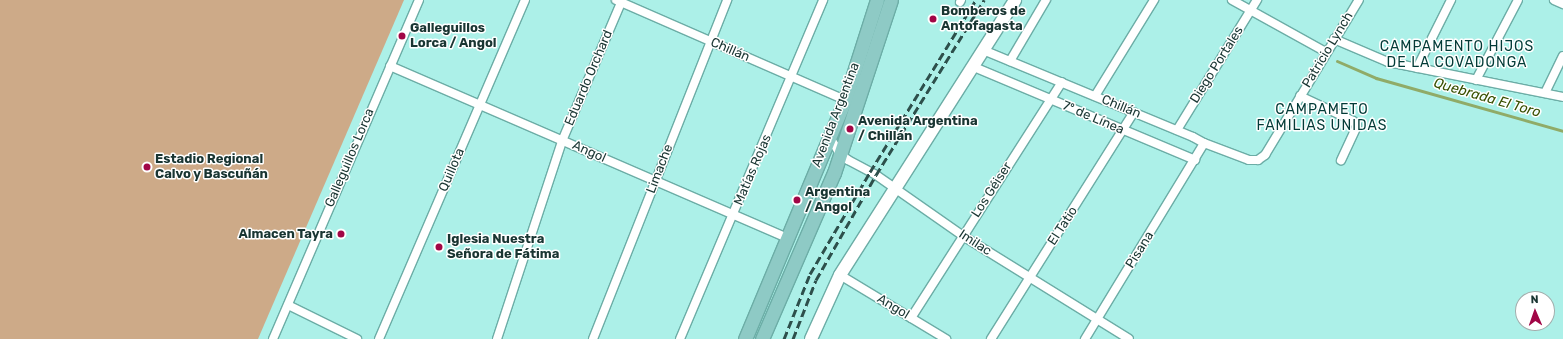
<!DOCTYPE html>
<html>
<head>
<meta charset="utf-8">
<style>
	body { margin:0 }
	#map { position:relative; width:1563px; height:339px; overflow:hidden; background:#acf0e8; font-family:Rubik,sans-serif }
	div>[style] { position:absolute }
	.green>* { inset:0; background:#cdaa88 }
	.stream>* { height:3px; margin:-1.5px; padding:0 1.5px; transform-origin:1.5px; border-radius:1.5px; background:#90ab68 }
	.roads { filter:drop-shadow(1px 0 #6cada6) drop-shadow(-1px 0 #6cada6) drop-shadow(0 1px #6cada6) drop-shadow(0 -1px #6cada6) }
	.street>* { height:8px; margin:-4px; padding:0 4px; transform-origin:4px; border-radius:4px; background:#fff }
	.secondary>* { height:12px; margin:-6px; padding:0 6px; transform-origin:6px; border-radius:6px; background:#fff }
	.primary>* { height:13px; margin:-6.5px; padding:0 6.5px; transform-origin:6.5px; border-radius:6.5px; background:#8ecac5 }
	.rail>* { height:3px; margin-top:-1.5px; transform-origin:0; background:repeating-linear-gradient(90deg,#2d4f4b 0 8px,transparent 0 12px) }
	.dots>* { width:11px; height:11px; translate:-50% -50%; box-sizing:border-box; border:2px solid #fff; border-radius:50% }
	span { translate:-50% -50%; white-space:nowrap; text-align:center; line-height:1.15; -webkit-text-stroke:3px #fff; paint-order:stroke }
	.poi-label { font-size:13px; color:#193532; font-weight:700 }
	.left { translate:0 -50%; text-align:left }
	.right { translate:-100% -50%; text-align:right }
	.street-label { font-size:13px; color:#193532 }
	.neighbourhood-label { font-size:14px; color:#023b37; letter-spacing:1px }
	.water-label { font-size:14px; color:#385000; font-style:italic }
	.north { position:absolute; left:1515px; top:291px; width:40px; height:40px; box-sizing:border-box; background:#fff; border:1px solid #a3aead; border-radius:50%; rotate:358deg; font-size:11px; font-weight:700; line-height:16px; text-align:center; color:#193532 }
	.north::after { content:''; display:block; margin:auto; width:14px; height:18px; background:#a10646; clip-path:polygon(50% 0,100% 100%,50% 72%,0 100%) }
</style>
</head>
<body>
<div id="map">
	<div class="green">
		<i style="clip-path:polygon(0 0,404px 0,258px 339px,0 339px)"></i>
	</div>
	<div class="stream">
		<i style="left:1337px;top:61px;width:43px;rotate:23.6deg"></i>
		<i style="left:1376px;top:78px;width:194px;rotate:15.8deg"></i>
	</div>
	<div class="roads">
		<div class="street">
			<i style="left:616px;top:0;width:250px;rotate:23.6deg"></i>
			<i style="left:1232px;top:0;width:107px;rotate:29deg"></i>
			<i style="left:1554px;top:0;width:10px;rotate:24deg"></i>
			<i style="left:960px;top:2px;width:2px;rotate:-63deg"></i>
			<i style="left:1334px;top:39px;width:59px;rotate:23.1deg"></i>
			<i style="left:1388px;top:62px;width:178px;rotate:11.3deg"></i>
			<i style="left:983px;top:50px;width:227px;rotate:22.5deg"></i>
			<i style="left:1193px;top:137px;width:13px;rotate:29deg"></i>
			<i style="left:1204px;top:143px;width:48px;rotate:20.7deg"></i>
			<i style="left:1249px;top:160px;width:9px"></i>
			<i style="left:1258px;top:160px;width:9px;rotate:-36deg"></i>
			<i style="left:1265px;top:155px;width:181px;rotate:-58.8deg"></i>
			<i style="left:1010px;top:61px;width:71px;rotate:-59.5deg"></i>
			<i style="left:390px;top:66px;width:433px;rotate:23.4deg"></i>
			<i style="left:974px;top:67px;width:240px;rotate:22.8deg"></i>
			<i style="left:1417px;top:68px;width:76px;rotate:-63.4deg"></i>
			<i style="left:1476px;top:80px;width:90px;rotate:-62.3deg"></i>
			<i style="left:1545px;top:93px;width:41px;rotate:-64.1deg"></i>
			<i style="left:1095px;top:96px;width:113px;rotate:-58.4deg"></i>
			<i style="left:1300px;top:96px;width:59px;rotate:25.3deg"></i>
			<i style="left:1353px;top:121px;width:6px;rotate:51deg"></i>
			<i style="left:1357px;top:126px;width:38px;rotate:115deg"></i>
			<i style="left:1177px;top:130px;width:153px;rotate:-58.4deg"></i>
			<i style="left:830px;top:137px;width:20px;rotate:60deg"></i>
			<i style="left:840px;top:154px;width:10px;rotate:37deg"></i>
			<i style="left:848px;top:160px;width:32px;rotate:28deg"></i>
			<i style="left:876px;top:175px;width:106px;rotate:35deg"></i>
			<i style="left:963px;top:236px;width:195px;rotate:31.8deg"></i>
			<i style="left:840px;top:275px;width:124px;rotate:31.1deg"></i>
			<i style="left:288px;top:305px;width:77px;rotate:26.2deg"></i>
			<i style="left:911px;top:318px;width:280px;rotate:-57.4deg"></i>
			<i style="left:273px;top:339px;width:369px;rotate:-66.7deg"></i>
			<i style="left:379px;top:339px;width:369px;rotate:-66.7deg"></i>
			<i style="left:497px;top:339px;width:208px;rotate:-71.8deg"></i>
			<i style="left:562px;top:141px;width:153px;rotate:-66.9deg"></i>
			<i style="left:593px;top:339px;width:365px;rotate:-68.4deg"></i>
			<i style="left:680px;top:339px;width:368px;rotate:-67.1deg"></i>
			<i style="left:991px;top:339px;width:268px;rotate:-57.8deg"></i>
			<i style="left:1085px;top:339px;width:229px;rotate:-58.7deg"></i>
		</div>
		<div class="secondary">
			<i style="left:811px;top:339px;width:70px;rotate:-65.6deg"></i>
			<i style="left:840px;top:275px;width:326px;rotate:-57.5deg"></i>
		</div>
		<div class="primary">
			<i style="left:745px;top:339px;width:259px;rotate:-67.3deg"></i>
			<i style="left:845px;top:100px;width:105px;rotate:-72.3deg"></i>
			<i style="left:762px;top:339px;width:181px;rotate:-66.6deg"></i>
			<i style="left:834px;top:173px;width:182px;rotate:-71.8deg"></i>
		</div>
	</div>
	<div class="rail">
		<i style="left:784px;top:339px;width:70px;rotate:-68.2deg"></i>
		<i style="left:810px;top:274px;width:118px;rotate:-59.5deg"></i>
		<i style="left:870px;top:172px;width:202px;rotate:-58.4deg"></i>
		<i style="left:793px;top:339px;width:63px;rotate:-68.7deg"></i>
		<i style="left:816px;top:280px;width:121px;rotate:-60.3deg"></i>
		<i style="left:876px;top:175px;width:206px;rotate:-58.3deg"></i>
	</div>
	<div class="dots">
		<i style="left:933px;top:19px;background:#a10646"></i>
		<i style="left:402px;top:36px;background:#a10646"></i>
		<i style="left:850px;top:129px;background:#a10646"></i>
		<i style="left:147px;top:167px;background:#a10646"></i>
		<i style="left:797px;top:200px;background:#a10646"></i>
		<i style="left:341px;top:234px;background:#a10646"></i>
		<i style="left:439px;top:247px;background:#a10646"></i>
	</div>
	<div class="poi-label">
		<span class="left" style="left:941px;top:19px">Bomberos de<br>Antofagasta</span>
		<span class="left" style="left:410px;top:36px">Galleguillos<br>Lorca / Angol</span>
		<span class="left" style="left:858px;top:129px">Avenida Argentina<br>/ Chillán</span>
		<span class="left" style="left:155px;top:167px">Estadio Regional<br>Calvo y Bascuñán</span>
		<span class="left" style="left:805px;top:200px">Argentina<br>/ Angol</span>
		<span class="right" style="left:333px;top:234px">Almacen Tayra</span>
		<span class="left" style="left:447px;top:247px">Iglesia Nuestra<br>Señora de Fátima</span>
	</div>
	<div class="street-label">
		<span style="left:730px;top:50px;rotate:23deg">Chillán</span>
		<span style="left:1328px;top:50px;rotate:-59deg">Patricio Lynch</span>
		<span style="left:1217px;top:65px;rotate:-58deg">Diego Portales</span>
		<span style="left:589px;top:78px;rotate:-67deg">Eduardo Orchard</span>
		<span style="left:1121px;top:107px;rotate:22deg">Chillán</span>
		<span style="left:836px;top:115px;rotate:-69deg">Avenida Argentina</span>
		<span style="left:1093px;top:118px;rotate:23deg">7º de Línea</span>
		<span style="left:589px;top:152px;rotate:24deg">Angol</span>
		<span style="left:350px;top:158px;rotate:-67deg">Galleguillos Lorca</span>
		<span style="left:660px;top:169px;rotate:-69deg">Limache</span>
		<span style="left:452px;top:170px;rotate:-67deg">Quillota</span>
		<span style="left:753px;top:170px;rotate:-67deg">Matías Rojas</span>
		<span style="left:992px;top:190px;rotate:-57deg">Los Géiser</span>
		<span style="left:1063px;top:226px;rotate:-57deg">El Tatio</span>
		<span style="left:975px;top:243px;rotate:33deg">Imilac</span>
		<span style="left:1140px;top:250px;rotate:-58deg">Pisana</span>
		<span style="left:893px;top:307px;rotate:31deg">Angol</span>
	</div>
	<div class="neighbourhood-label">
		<span style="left:1457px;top:55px">CAMPAMENTO HIJOS<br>DE LA COVADONGA</span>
		<span style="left:1322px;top:118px">CAMPAMETO<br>FAMILIAS UNIDAS</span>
	</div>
	<div class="water-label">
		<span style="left:1487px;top:98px;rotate:16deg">Quebrada El Toro</span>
	</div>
	<div class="north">N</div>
</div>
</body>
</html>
